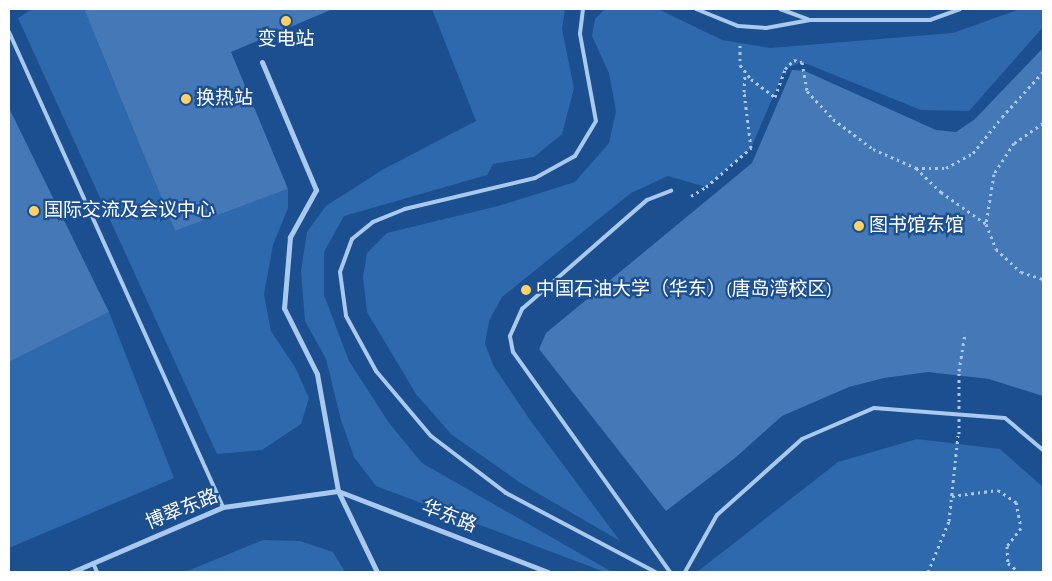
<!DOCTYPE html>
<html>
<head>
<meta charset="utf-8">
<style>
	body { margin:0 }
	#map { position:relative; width:1052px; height:581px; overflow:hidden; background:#1b4f8f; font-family:"Alegreya Sans","Noto Sans SC",sans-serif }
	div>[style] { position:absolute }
	.green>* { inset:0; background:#2e69ad }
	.building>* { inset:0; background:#4478b7 }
	.path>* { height:3px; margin-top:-1.5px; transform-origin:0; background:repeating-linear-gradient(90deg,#a9c9ee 0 2.5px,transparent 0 6.5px) }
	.service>* { height:4px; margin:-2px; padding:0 2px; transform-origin:2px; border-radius:2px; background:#a9c9ee }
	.minor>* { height:5px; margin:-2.5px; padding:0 2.5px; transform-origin:2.5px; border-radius:2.5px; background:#a9c9ee }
	.path-bridge>* { height:3px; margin-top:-1.5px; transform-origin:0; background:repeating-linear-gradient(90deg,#a9c9ee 0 2.5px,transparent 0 6.5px) }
	.dots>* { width:14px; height:14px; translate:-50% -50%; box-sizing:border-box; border:2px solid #1b4f8f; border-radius:50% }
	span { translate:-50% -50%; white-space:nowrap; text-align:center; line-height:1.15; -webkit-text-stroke:4.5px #1b4f8f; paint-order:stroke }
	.poi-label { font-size:19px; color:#fff }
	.left { translate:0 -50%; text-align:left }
	.street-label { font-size:19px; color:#fff }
	.frame { position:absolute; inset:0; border:10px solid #fff; pointer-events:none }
</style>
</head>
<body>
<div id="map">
	<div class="green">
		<i style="clip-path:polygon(32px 9px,84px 9px,175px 231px,288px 189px,288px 208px,273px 245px,264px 294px,271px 331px,295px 367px,309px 398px,301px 424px,262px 450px,217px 454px,18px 18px)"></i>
		<i style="clip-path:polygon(432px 9px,565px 9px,562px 29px,574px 88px,562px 134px,534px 157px,493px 164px,487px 175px,344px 216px,324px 252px,324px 295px,349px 361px,389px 423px,422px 463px,612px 572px,605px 572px,376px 486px,354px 457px,341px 420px,326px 359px,305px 321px,301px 271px,307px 232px,326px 206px,382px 170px,476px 121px)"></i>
		<i style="clip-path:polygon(605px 9px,658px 9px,722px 40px,770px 48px,953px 33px,1020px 9px,1043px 9px,1043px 27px,969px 111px,921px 110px,802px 62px,785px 69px,751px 148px,706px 187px,668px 176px,631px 193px,502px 297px,489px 321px,485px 343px,493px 365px,530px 420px,620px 541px,522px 484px,451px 434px,416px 394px,367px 312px,363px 277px,367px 253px,387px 233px,498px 206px,575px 182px,609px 143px,616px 111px,609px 73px,592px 36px,595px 19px)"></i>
		<i style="clip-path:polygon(109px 312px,174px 478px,9px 548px,9px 362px)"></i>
		<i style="clip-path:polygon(917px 439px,1000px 449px,1043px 487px,1043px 572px,697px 572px,838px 462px)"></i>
		<i style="clip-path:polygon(263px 540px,300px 541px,333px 552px,345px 572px,185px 572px)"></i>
	</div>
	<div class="building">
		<i style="clip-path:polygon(84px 9px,333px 9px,231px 52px,288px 189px,175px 231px)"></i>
		<i style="clip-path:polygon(1043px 48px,1043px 396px,989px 379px,928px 372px,884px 378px,849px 387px,782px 416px,735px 458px,666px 511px,539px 349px,546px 333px,752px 163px,792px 70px,805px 71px,936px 130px,956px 132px,975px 119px)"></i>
		<i style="clip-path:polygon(9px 108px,109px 312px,9px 362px)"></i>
	</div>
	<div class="path">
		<i style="left:740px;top:45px;width:20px;rotate:90deg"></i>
		<i style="left:740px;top:65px;width:18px;rotate:52deg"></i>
		<i style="left:751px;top:79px;width:30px;rotate:37deg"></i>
		<i style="left:775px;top:97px;width:30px;rotate:-70deg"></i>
		<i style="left:785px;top:69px;width:13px;rotate:-45deg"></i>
		<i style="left:794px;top:60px;width:8px;rotate:14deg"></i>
		<i style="left:802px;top:62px;width:29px;rotate:80deg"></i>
		<i style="left:807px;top:91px;width:38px;rotate:47deg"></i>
		<i style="left:833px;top:119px;width:50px;rotate:36.9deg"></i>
		<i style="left:873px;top:149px;width:47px;rotate:23.8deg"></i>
		<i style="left:916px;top:168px;width:30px"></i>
		<i style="left:946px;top:168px;width:31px;rotate:-29deg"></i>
		<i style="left:973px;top:153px;width:46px;rotate:-51.1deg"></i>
		<i style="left:1002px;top:117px;width:61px;rotate:-47.7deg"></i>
		<i style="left:1043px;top:123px;width:35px;rotate:145deg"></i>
		<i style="left:1014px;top:143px;width:37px;rotate:123deg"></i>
		<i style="left:994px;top:174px;width:51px;rotate:99.1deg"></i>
		<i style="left:986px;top:224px;width:27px;rotate:68deg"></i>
		<i style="left:996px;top:249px;width:34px;rotate:43deg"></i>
		<i style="left:1021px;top:272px;width:23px;rotate:18deg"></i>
		<i style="left:916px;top:168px;width:35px;rotate:44deg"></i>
		<i style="left:941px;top:192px;width:55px;rotate:35.4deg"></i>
		<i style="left:691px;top:196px;width:17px;rotate:-31deg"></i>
		<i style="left:706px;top:187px;width:60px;rotate:-40.9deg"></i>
		<i style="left:751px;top:148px;width:56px;rotate:-97.1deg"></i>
		<i style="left:744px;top:92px;width:20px;rotate:-87deg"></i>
		<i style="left:959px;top:371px;width:39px;rotate:-81deg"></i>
		<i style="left:952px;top:496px;width:46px;rotate:-7.4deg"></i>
		<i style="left:998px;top:490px;width:22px;rotate:34deg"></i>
		<i style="left:1016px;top:502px;width:26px;rotate:79deg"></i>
		<i style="left:1021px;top:528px;width:23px;rotate:128deg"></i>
		<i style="left:1007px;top:546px;width:17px;rotate:87deg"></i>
		<i style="left:1008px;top:563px;width:14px;rotate:39deg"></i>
		<i style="left:928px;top:572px;width:55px;rotate:-67.6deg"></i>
		<i style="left:949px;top:521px;width:86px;rotate:-84deg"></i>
	</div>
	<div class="service">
		<i style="left:583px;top:9px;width:25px;rotate:97deg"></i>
		<i style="left:580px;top:34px;width:88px;rotate:79.6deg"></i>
		<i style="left:596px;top:121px;width:41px;rotate:121deg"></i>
		<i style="left:575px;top:156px;width:46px;rotate:151.2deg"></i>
		<i style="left:535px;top:178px;width:134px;rotate:166.6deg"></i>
		<i style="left:405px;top:209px;width:35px;rotate:158deg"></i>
		<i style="left:373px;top:222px;width:27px;rotate:141deg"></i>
		<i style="left:352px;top:239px;width:35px;rotate:110deg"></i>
		<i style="left:340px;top:272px;width:44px;rotate:82.2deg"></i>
		<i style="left:346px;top:316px;width:63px;rotate:61.4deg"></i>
		<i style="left:376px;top:371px;width:85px;rotate:49.8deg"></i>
		<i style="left:431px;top:436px;width:94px;rotate:37.2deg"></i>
		<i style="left:506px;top:493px;width:169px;rotate:27.9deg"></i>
		<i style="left:696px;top:9px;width:45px;rotate:22deg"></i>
		<i style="left:738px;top:26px;width:28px;rotate:4deg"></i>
		<i style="left:766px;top:28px;width:45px;rotate:-10.3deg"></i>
		<i style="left:810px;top:20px;width:120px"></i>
		<i style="left:930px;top:20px;width:32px;rotate:-20deg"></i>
		<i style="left:780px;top:9px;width:30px;rotate:20deg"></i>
		<i style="left:9px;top:32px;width:521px;rotate:65.75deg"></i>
		<i style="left:93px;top:563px;width:10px;rotate:66deg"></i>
		<i style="left:670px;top:572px;width:270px;rotate:-125.5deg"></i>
		<i style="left:513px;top:352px;width:16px;rotate:-101deg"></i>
		<i style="left:510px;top:336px;width:30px;rotate:-66deg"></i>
		<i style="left:522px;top:309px;width:166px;rotate:-41.1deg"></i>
		<i style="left:647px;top:200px;width:26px;rotate:-21deg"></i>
		<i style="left:685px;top:572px;width:65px;rotate:-60.7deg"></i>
		<i style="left:717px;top:515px;width:114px;rotate:-41.8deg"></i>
		<i style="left:802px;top:439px;width:78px;rotate:-23.3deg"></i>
		<i style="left:874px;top:408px;width:131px;rotate:4.4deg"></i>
		<i style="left:1005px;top:418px;width:50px;rotate:40.1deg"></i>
	</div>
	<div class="minor">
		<i style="left:262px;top:62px;width:139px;rotate:67.1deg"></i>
		<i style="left:316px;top:190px;width:54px;rotate:119deg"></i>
		<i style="left:290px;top:237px;width:71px;rotate:94.8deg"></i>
		<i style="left:284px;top:308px;width:74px;rotate:63.4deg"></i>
		<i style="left:317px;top:374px;width:119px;rotate:79.8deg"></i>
		<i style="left:338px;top:491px;width:90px;rotate:64.3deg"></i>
		<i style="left:72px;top:572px;width:164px;rotate:-23.3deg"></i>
		<i style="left:223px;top:507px;width:116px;rotate:-7.9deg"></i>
		<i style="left:338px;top:491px;width:225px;rotate:21.1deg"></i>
	</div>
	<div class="path-bridge">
		<i style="left:959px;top:434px;width:63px;rotate:-90deg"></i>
	</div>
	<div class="dots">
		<i style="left:286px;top:21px;background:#ffd166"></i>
		<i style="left:186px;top:99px;background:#ffd166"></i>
		<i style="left:34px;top:211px;background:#ffd166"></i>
		<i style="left:859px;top:226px;background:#ffd166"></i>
		<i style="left:526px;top:290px;background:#ffd166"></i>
	</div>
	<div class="poi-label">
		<span style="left:286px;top:40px">变电站</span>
		<span class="left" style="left:196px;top:99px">换热站</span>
		<span class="left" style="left:44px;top:211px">国际交流及会议中心</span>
		<span class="left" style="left:869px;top:226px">图书馆东馆</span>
		<span class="left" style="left:536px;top:290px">中国石油大学（华东）(唐岛湾校区)</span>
	</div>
	<div class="street-label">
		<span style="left:182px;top:510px;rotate:-22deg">博翠东路</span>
		<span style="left:449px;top:517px;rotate:21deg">华东路</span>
	</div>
	<div class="frame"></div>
</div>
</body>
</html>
